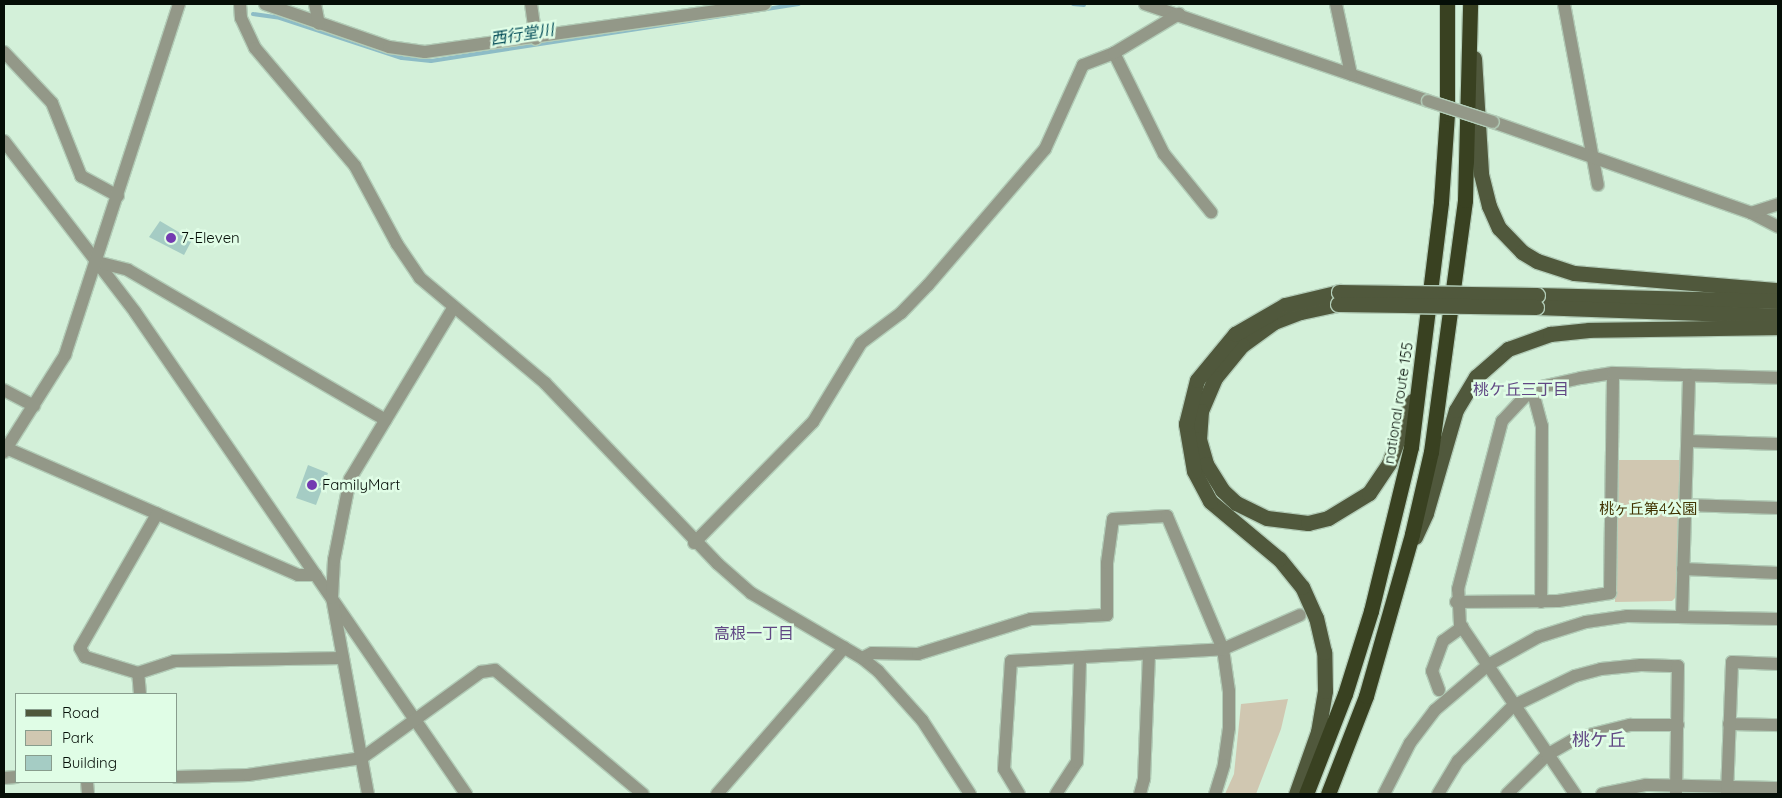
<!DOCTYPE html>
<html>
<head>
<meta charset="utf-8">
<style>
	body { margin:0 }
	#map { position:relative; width:1782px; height:798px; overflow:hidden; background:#d3f0d9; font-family:Quicksand,"Noto Sans JP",sans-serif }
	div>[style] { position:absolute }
	.green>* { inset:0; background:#d0c7b1 }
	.stream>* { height:4px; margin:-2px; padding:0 2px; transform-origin:2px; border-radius:2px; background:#8dbcc6 }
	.building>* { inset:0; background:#a5ccc4 }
	.roads { filter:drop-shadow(1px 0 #b2ccb7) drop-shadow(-1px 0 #b2ccb7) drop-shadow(0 1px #b2ccb7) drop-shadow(0 -1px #b2ccb7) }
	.minor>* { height:12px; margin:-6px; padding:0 6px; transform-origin:6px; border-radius:6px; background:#939888 }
	.major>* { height:15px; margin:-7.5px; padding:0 7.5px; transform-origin:7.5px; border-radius:7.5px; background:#50583c }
	.highway>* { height:15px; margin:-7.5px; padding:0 7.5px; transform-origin:7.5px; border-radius:7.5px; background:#394121 }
	.bridges { filter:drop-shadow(1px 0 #b2ccb7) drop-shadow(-1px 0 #b2ccb7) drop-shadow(0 1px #b2ccb7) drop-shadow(0 -1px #b2ccb7) }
	.minor-bridge>* { height:12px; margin:-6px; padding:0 6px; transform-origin:6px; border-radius:6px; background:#939888 }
	.major-bridge>* { height:15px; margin:-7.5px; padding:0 7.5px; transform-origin:7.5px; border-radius:7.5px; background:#50583c }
	.dots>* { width:14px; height:14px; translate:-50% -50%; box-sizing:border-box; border:2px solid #e0fde6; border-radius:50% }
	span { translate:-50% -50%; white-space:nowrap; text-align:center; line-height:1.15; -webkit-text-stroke:5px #e0fde6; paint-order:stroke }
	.poi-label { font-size:15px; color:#050e07 }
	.left { translate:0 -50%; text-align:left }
	.street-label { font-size:15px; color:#050e07 }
	.park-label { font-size:15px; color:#413302 }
	.water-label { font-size:16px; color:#054e59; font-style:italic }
	.neighbourhood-label { font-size:16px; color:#614884 }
	.quarter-label { font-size:18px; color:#614884 }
	.frame { position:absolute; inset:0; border:5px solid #050e07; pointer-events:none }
	.legend { position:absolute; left:15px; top:693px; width:162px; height:90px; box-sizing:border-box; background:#e0fde6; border:1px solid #889d8d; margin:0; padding:6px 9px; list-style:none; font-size:15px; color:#050e07 }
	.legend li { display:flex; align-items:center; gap:10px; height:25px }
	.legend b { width:25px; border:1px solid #889d8d }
</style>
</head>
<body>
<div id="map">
	<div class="green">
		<i style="clip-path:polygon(1616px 460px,1681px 460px,1676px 597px,1672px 601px,1615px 602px)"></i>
		<i style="clip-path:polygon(1288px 699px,1281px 729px,1256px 794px,1225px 794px,1234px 774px,1241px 704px)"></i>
	</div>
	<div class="stream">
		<i style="left:1073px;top:4px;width:11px;rotate:5deg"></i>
		<i style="left:253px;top:14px;width:27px;rotate:8deg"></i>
		<i style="left:280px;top:18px;width:128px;rotate:18.2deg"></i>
		<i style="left:402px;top:58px;width:29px;rotate:6deg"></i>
		<i style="left:431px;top:61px;width:372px;rotate:-8.8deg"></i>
	</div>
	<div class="building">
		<i style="clip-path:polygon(160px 221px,192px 240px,184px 255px,149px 237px)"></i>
		<i style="clip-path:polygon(308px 465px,328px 473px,316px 505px,296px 498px)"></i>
	</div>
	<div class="roads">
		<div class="minor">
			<i style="left:240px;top:4px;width:14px;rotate:86deg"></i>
			<i style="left:241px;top:18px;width:33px;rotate:65deg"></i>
			<i style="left:255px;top:48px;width:155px;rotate:49.7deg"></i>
			<i style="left:355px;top:166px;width:89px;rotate:61.7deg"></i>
			<i style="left:397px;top:244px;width:41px;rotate:55.9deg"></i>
			<i style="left:420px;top:278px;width:163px;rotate:40deg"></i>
			<i style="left:545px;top:383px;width:250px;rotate:46.3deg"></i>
			<i style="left:718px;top:564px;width:44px;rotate:41.3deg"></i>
			<i style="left:751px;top:593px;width:129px;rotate:30.4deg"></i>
			<i style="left:862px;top:658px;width:21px;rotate:39deg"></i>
			<i style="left:878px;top:671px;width:66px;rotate:48.1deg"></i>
			<i style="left:922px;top:720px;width:88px;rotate:57deg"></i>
			<i style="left:265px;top:4px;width:131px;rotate:19.1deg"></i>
			<i style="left:389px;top:47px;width:36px;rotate:8deg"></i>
			<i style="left:425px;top:52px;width:343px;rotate:-8deg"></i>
			<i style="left:315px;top:4px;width:20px;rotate:79deg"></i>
			<i style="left:531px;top:4px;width:35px;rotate:82deg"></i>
			<i style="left:1145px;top:4px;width:299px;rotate:18.9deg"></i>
			<i style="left:1336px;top:4px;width:72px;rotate:77.9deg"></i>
			<i style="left:1564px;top:4px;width:184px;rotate:79.4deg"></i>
			<i style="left:4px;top:52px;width:70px;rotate:46.7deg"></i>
			<i style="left:52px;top:103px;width:79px;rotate:68.3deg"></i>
			<i style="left:81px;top:176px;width:42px;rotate:28.4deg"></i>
			<i style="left:1114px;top:53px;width:113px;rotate:63.7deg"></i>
			<i style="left:1164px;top:154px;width:75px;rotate:51deg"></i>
			<i style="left:1493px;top:122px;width:274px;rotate:19.4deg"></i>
			<i style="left:1751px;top:213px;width:30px;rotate:27deg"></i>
			<i style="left:4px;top:141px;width:215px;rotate:52.5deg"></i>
			<i style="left:135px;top:312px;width:585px;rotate:55.52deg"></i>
			<i style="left:1751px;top:213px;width:28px;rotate:-18deg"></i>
			<i style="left:97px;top:262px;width:32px;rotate:14deg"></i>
			<i style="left:128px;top:270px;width:298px;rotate:30.2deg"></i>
			<i style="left:1532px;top:389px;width:38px;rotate:75deg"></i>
			<i style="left:1542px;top:426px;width:176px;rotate:90.3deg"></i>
			<i style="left:4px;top:390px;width:34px;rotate:28deg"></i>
			<i style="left:1688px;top:441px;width:90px;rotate:1.9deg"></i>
			<i style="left:6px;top:448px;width:318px;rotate:23.5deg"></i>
			<i style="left:298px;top:575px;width:18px"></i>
			<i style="left:4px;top:452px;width:115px;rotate:-57.8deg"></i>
			<i style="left:65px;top:355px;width:369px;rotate:-72deg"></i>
			<i style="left:1685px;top:505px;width:93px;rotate:1.8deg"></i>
			<i style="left:694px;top:543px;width:170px;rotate:-45.5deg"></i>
			<i style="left:813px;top:422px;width:92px;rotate:-58.7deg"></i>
			<i style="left:861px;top:343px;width:50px;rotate:-36.9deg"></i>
			<i style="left:901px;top:313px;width:39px;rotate:-46deg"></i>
			<i style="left:928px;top:285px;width:179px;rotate:-49.3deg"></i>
			<i style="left:1045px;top:149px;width:92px;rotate:-65.7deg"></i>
			<i style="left:1083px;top:65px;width:33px;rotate:-21deg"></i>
			<i style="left:1114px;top:53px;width:76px;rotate:-31deg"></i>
			<i style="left:1683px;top:569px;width:95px;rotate:2.4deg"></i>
			<i style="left:1456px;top:602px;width:102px;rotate:-0.6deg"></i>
			<i style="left:1558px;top:601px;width:53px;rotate:-8.7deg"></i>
			<i style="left:1610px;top:593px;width:220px;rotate:-89.2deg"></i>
			<i style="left:1682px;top:615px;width:240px;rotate:-88.3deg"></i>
			<i style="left:862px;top:658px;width:11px;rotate:-27deg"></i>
			<i style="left:872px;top:653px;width:46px;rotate:1.2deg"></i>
			<i style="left:918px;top:654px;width:118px;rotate:-17.2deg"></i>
			<i style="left:1031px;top:619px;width:76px;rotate:-3deg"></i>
			<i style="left:1107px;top:615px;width:52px;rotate:-90deg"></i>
			<i style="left:1107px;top:563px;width:44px;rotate:-82.2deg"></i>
			<i style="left:1113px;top:519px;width:54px;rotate:-3.2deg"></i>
			<i style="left:1167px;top:516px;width:144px;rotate:67.2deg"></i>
			<i style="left:1223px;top:649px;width:42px;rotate:81.9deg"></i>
			<i style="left:1229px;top:691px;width:37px;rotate:90deg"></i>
			<i style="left:1229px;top:728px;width:37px;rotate:98deg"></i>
			<i style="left:1224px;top:765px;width:30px;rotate:107deg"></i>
			<i style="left:138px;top:673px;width:38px;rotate:-18deg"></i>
			<i style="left:174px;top:661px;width:169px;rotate:-1deg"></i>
			<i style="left:1439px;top:690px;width:20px;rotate:-110deg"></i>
			<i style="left:1432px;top:671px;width:32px;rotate:-70deg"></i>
			<i style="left:1443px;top:641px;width:24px;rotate:-36deg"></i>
			<i style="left:140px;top:694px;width:21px;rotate:-95deg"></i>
			<i style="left:138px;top:673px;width:55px;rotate:-163.2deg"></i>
			<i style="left:85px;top:657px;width:10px;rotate:-119deg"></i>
			<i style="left:80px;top:648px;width:155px;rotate:-60.1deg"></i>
			<i style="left:1729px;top:724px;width:49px;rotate:1.2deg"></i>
			<i style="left:176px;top:777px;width:72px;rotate:-1.6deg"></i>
			<i style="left:248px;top:775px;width:115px;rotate:-8.5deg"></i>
			<i style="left:362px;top:758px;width:147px;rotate:-35.9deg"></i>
			<i style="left:481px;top:672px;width:14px;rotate:-8deg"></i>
			<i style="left:495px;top:670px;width:193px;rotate:40deg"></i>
			<i style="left:4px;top:778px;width:12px;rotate:-5deg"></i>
			<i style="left:87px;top:782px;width:12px;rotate:85deg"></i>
			<i style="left:368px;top:794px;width:199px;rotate:-100.4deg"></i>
			<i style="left:332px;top:598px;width:38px;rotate:-87deg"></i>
			<i style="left:334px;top:560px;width:83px;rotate:-78.8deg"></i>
			<i style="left:350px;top:479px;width:200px;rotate:-58.9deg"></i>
			<i style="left:717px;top:794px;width:194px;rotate:-49deg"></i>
			<i style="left:1019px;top:794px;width:29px;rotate:-121deg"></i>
			<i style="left:1004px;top:769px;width:108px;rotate:-86.3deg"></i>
			<i style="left:1011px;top:661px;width:212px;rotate:-3.2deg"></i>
			<i style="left:1223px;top:649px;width:84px;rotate:-23.8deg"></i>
			<i style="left:1056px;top:794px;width:38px;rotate:-57deg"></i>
			<i style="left:1077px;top:762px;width:102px;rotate:-88.3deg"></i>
			<i style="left:1140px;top:794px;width:16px;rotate:-75deg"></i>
			<i style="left:1144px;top:779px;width:124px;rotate:-87.7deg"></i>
			<i style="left:1384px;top:794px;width:57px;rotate:-63deg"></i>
			<i style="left:1410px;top:743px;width:41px;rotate:-52.9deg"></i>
			<i style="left:1435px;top:710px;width:70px;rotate:-40.3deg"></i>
			<i style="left:1488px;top:665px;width:57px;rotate:-29.2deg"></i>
			<i style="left:1538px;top:637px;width:50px;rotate:-17.4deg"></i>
			<i style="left:1586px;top:622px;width:41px;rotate:-8.3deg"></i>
			<i style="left:1627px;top:616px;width:151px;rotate:1.1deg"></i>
			<i style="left:1438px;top:794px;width:39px;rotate:-59deg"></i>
			<i style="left:1458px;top:761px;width:78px;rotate:-45deg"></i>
			<i style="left:1513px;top:706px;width:69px;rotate:-25.8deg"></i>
			<i style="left:1575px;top:676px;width:27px;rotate:-15deg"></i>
			<i style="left:1601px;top:669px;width:40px;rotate:-5.7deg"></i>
			<i style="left:1641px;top:665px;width:37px;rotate:2deg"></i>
			<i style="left:1678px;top:666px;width:128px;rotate:90.9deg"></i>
			<i style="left:1507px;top:794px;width:56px;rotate:-44.3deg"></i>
			<i style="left:1547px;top:755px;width:34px;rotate:-30deg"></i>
			<i style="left:1577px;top:738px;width:55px;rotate:-13.8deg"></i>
			<i style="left:1630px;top:725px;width:48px"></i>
			<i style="left:1575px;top:794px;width:205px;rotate:-124.1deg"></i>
			<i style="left:1460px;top:624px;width:35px;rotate:-93deg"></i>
			<i style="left:1458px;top:589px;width:174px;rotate:-75.3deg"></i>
			<i style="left:1502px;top:421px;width:44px;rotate:-46.8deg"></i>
			<i style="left:1532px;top:389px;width:50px;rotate:-12.7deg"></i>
			<i style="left:1581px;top:378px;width:32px;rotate:-9deg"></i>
			<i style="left:1613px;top:373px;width:165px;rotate:1.7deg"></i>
			<i style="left:1602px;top:794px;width:45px;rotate:-11.6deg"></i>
			<i style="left:1646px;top:785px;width:132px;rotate:1.3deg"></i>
			<i style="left:1727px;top:794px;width:132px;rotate:-87.8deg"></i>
			<i style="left:1732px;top:662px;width:46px;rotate:2.5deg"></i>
		</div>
		<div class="major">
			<i style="left:1474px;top:58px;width:116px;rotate:86.5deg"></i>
			<i style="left:1481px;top:174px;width:33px;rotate:76deg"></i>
			<i style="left:1489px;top:206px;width:24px;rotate:66deg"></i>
			<i style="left:1499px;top:228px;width:33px;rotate:46deg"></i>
			<i style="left:1522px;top:252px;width:17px;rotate:31deg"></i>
			<i style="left:1537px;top:261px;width:39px;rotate:18deg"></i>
			<i style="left:1574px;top:273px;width:205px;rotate:4.8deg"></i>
			<i style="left:1537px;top:295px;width:241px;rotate:1.4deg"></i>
			<i style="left:1338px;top:304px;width:39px;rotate:168deg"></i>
			<i style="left:1300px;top:312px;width:28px;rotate:159deg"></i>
			<i style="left:1274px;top:322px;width:39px;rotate:144deg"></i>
			<i style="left:1242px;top:345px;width:43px;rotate:129.3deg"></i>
			<i style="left:1215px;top:378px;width:36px;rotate:113deg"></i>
			<i style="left:1201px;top:411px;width:28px;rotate:94deg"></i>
			<i style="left:1199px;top:439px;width:26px;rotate:74deg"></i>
			<i style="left:1206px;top:464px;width:31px;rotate:58deg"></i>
			<i style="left:1222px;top:490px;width:19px;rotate:43deg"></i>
			<i style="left:1236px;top:503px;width:34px;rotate:26deg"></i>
			<i style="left:1267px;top:518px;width:41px;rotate:7deg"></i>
			<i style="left:1308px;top:523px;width:21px;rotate:-14deg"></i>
			<i style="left:1328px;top:518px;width:48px;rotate:-31.4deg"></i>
			<i style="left:1369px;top:493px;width:36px;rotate:-56deg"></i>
			<i style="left:1389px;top:463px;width:66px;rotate:-69.6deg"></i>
			<i style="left:1536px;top:307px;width:242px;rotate:2.1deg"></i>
			<i style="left:1415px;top:537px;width:26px;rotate:-65deg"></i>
			<i style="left:1426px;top:513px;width:107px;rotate:-73.8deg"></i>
			<i style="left:1456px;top:410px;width:39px;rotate:-59deg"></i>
			<i style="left:1476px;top:377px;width:43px;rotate:-41.2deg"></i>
			<i style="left:1508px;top:349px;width:45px;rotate:-19.7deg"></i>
			<i style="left:1550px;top:334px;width:39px;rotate:-6deg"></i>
			<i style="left:1589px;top:330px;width:189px;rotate:-0.9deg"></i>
			<i style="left:1296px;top:794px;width:66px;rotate:-70.5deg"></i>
			<i style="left:1318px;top:732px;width:42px;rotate:-80.3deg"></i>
			<i style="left:1325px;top:691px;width:39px;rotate:-91deg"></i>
			<i style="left:1324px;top:652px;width:35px;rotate:-103deg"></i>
			<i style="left:1316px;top:618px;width:34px;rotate:-114deg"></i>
			<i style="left:1302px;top:587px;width:36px;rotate:-129deg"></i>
			<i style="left:1279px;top:559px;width:90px;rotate:-140deg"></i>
			<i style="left:1210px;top:501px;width:34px;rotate:-118deg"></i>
			<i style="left:1194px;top:471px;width:48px;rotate:-99.7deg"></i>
			<i style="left:1186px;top:424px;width:45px;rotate:-76deg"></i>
			<i style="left:1197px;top:380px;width:60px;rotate:-50.4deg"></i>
			<i style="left:1235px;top:334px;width:58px;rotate:-30.1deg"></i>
			<i style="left:1285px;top:305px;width:56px;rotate:-13.5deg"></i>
		</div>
		<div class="highway">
			<i style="left:1306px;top:794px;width:107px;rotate:-68.7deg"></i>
			<i style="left:1345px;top:694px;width:87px;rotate:-72.6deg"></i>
			<i style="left:1371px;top:611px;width:169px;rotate:-76.3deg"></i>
			<i style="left:1411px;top:447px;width:247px;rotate:-83deg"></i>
			<i style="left:1441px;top:202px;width:88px;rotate:-86.1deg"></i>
			<i style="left:1447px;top:114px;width:110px;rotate:-90deg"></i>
			<i style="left:1328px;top:794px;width:105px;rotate:-68.8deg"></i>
			<i style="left:1366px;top:696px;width:168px;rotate:-74.1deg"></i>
			<i style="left:1412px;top:534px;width:84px;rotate:-77deg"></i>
			<i style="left:1431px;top:452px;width:254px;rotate:-82.3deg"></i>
			<i style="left:1465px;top:200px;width:196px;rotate:-88.5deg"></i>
		</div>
	</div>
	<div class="bridges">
		<div class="minor-bridge">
			<i style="left:1428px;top:101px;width:68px;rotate:17.9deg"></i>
		</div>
		<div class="major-bridge">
			<i style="left:1339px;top:292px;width:198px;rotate:0.9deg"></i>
			<i style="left:1338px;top:304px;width:198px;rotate:0.9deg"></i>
		</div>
	</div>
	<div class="dots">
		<i style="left:171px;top:238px;background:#743bb1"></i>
		<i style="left:312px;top:485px;background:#743bb1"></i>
	</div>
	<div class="poi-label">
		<span class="left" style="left:181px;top:238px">7-Eleven</span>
		<span class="left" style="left:322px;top:485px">FamilyMart</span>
	</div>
	<div class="street-label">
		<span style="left:1398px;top:403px;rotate:-81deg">national route 155</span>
	</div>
	<div class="park-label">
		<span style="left:1648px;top:509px">桃ヶ丘第4公園</span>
	</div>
	<div class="water-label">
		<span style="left:522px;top:34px;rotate:-9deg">西行堂川</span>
	</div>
	<div class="neighbourhood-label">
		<span style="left:1521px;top:389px">桃ケ丘三丁目</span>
		<span style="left:754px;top:633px">高根一丁目</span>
	</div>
	<div class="quarter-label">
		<span style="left:1599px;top:740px">桃ケ丘</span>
	</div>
	<div class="frame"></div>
	<ul class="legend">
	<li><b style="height:6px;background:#50583c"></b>Road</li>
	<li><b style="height:14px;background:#d0c7b1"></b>Park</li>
	<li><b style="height:14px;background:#a5ccc4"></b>Building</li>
	</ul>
</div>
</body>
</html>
